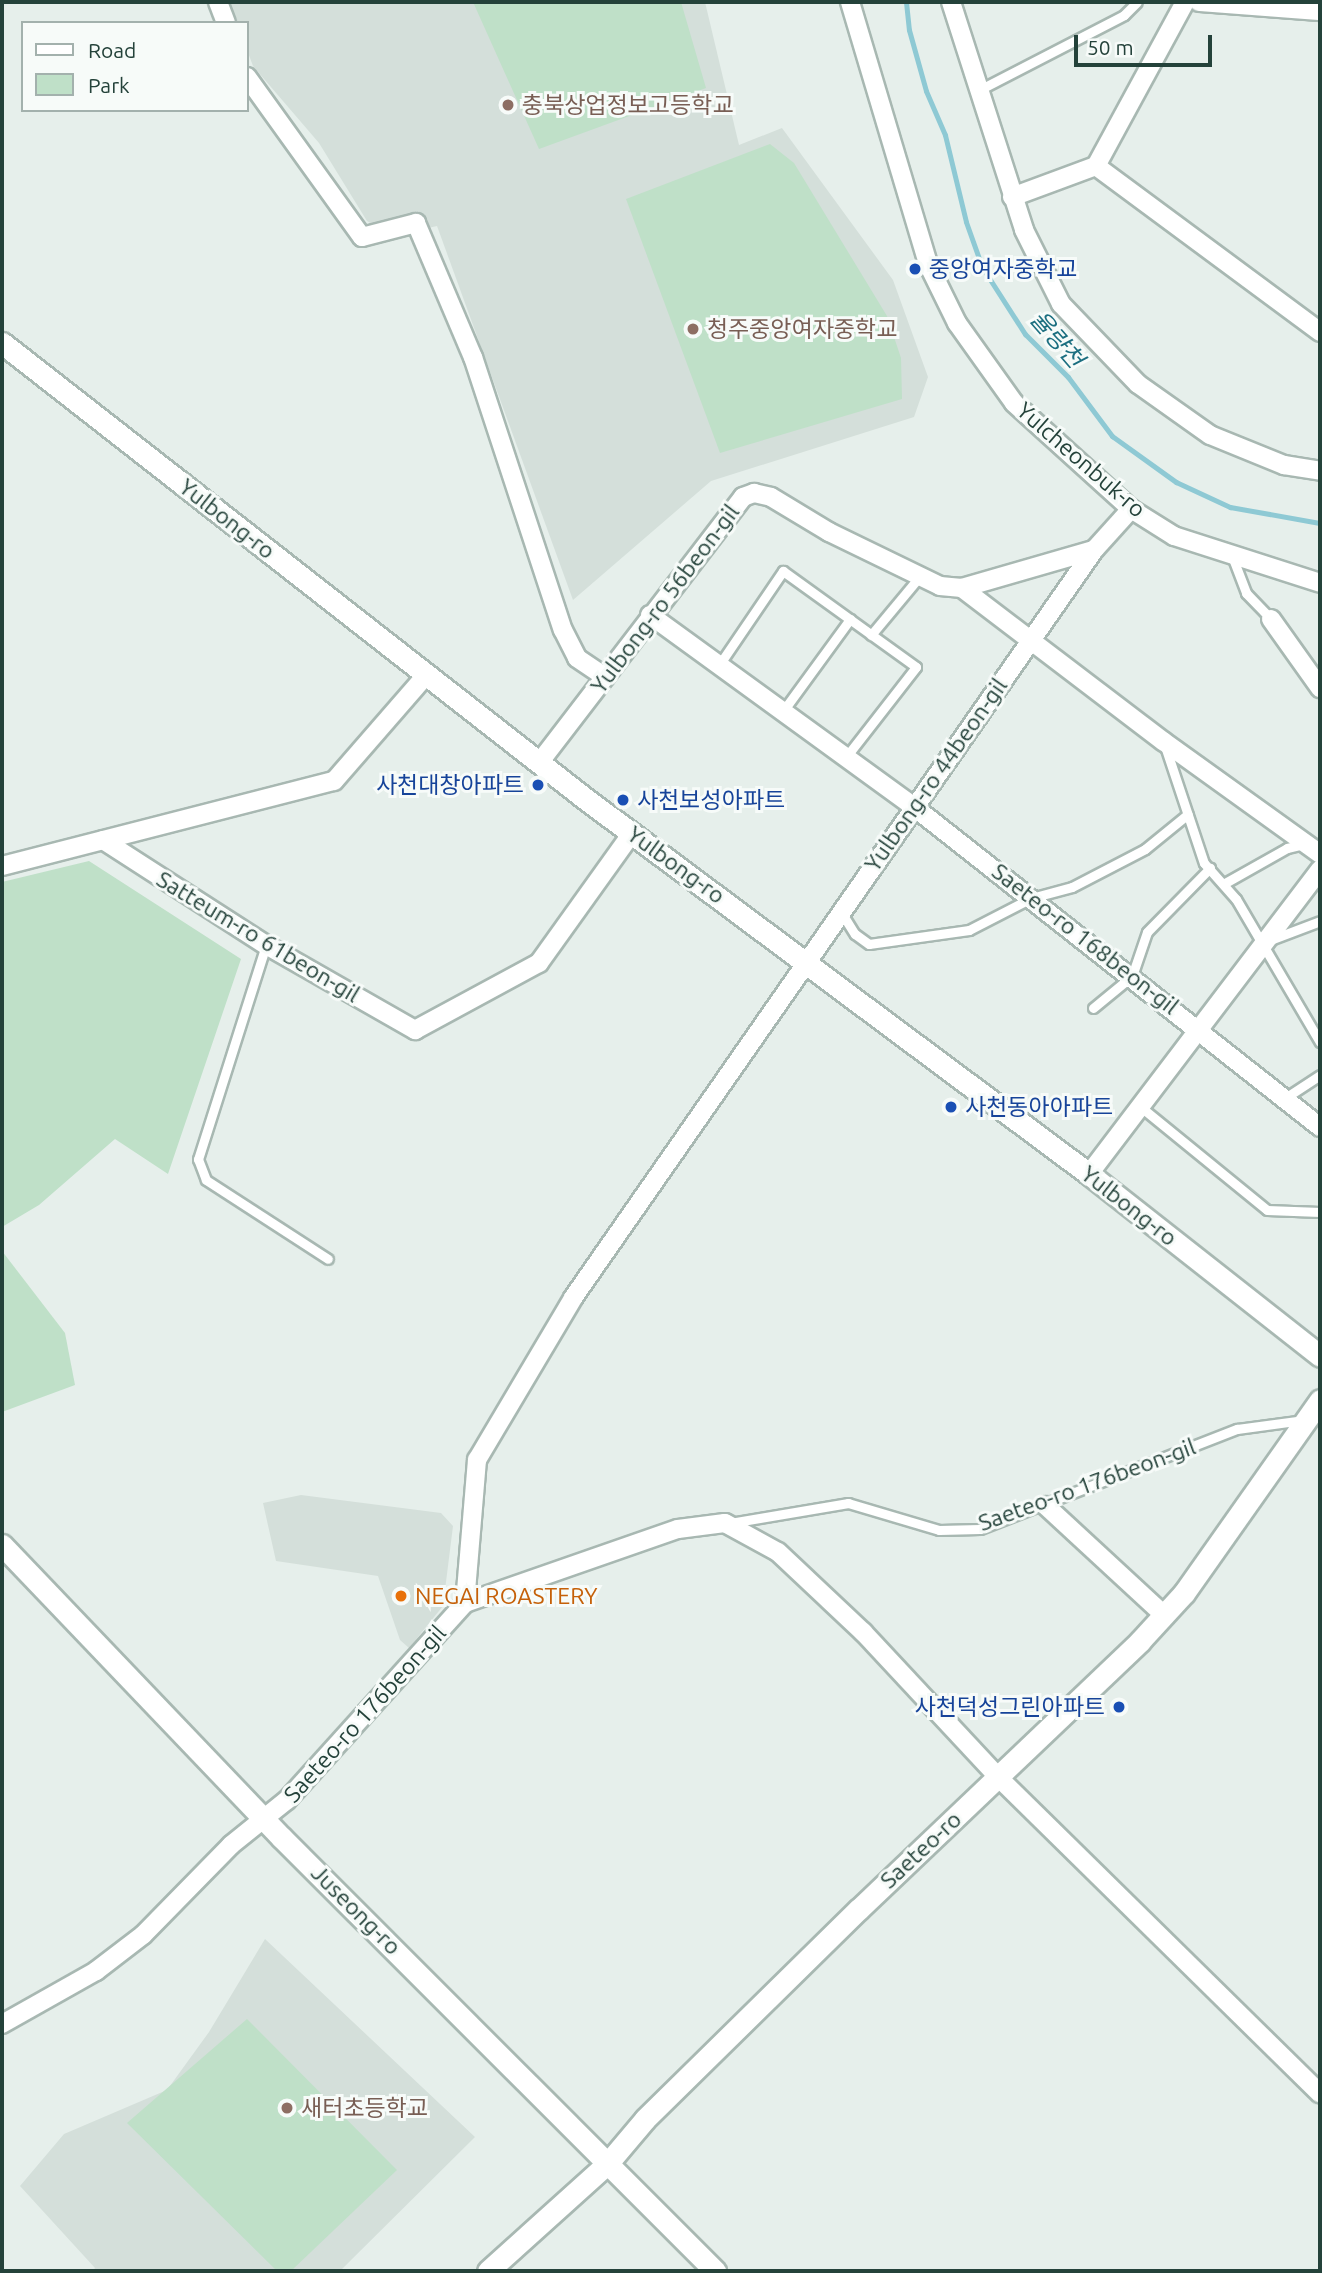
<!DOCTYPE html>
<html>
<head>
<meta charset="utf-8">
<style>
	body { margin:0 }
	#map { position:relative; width:1322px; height:2273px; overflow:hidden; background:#e6efeb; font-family:Ubuntu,"Noto Sans KR",sans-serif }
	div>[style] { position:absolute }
	.built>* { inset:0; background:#d4dfda }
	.green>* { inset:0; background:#bfe0c8 }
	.stream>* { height:5px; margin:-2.5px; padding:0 2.5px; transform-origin:2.5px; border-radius:2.5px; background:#8ec9d4 }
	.roads { filter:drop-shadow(2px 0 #a8b8b2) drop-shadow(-2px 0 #a8b8b2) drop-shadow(0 2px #a8b8b2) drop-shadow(0 -2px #a8b8b2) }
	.service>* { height:9px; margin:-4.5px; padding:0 4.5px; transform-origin:4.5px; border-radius:4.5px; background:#fff }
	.minor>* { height:18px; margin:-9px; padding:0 9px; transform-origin:9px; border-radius:9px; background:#fff }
	.tertiary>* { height:21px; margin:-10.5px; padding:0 10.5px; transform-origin:10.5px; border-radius:10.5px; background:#fff }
	.dots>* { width:19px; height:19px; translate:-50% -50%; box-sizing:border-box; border:4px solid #f7fbf9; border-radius:50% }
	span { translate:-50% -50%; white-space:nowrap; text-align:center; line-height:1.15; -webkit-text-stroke:6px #f7fbf9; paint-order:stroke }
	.education-label { font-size:23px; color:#785e54 }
	.left { translate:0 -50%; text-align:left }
	.transit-label { font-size:23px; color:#164399 }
	.right { translate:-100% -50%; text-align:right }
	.street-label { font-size:23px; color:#24423a }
	.food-label { font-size:23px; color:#c56008 }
	.water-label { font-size:24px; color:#1c6f80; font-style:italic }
	.frame { position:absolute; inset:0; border:4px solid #24423a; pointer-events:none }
	.legend { position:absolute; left:21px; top:21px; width:228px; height:91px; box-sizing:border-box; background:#f7fbf9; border:2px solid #a3b1ad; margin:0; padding:9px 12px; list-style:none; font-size:21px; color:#24423a }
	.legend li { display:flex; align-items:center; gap:14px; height:35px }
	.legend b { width:35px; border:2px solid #a3b1ad }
	.scale { position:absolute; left:1074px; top:35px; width:138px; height:32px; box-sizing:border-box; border:4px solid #24423a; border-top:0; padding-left:9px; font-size:21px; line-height:24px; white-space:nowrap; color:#24423a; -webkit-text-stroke:5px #f7fbf9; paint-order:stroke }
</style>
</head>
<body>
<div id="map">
	<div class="built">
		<i style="clip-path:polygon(228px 2px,705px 2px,739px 145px,782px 128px,893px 280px,928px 377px,914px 417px,711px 481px,573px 600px,437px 226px,392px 236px,367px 221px,319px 143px,253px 66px,247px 50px,247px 23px,236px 23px)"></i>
		<i style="clip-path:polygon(301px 1495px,441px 1513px,453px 1526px,443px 1606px,409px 1648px,400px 1640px,378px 1576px,276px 1561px,263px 1503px)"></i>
		<i style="clip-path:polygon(265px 1939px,475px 2137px,340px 2271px,93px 2271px,95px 2268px,20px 2186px,64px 2134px,167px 2090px,209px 2032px)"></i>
	</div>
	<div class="green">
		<i style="clip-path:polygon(473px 2px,681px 2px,706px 88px,539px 149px)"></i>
		<i style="clip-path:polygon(770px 144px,794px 163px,887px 316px,901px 358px,902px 399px,720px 453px,626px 199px)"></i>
		<i style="clip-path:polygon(89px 861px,241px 959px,168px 1174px,115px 1139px,39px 1205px,2px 1227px,2px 882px)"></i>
		<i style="clip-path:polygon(2px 1251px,65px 1333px,75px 1385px,2px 1412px)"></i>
		<i style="clip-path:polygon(247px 2019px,397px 2170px,291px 2271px,277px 2271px,127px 2123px)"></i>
	</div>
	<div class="stream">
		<i style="left:906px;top:2px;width:28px;rotate:84deg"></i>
		<i style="left:909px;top:30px;width:63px;rotate:74.4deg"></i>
		<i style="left:926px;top:91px;width:48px;rotate:66.6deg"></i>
		<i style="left:945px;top:135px;width:89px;rotate:76.4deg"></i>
		<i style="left:966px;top:222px;width:48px;rotate:70.4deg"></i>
		<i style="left:982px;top:267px;width:80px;rotate:57.3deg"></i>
		<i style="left:1025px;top:334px;width:61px;rotate:45deg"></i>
		<i style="left:1068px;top:377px;width:74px;rotate:53.3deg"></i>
		<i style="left:1112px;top:436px;width:79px;rotate:35.7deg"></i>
		<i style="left:1176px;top:482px;width:60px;rotate:24.8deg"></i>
		<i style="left:1230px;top:507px;width:91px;rotate:10.1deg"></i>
	</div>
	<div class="roads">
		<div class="service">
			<i style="left:979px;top:90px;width:163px;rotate:-27.3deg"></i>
			<i style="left:1124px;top:15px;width:18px;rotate:-45deg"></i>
			<i style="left:1232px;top:556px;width:40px;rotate:69deg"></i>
			<i style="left:1246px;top:593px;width:36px;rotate:46deg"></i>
			<i style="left:871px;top:635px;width:77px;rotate:-50.3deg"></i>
			<i style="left:719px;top:665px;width:114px;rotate:-55.8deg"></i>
			<i style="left:783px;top:571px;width:164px;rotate:35.8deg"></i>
			<i style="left:916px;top:667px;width:114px;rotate:127.9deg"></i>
			<i style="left:783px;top:711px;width:114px;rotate:-53.9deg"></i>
			<i style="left:1165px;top:746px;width:123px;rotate:71.6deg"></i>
			<i style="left:1204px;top:863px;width:48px;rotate:48.4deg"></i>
			<i style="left:1236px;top:899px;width:166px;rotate:59.6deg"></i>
			<i style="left:1225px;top:883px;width:71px;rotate:-29.4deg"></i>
			<i style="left:1287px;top:848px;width:17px;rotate:-13deg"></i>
			<i style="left:841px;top:912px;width:26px;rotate:58deg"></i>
			<i style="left:855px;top:934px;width:17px;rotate:36deg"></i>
			<i style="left:869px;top:944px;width:101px;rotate:-8deg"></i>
			<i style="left:969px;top:930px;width:70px;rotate:-27.3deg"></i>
			<i style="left:1031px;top:898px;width:42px;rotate:-15deg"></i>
			<i style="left:1072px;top:887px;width:82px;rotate:-27.5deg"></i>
			<i style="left:1145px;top:849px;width:55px;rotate:-39.1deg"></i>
			<i style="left:1270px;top:940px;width:53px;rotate:-20.8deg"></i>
			<i style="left:266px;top:945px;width:225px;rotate:107.6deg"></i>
			<i style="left:198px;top:1159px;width:22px;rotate:69deg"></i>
			<i style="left:206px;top:1180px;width:145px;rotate:32.9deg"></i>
			<i style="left:1093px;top:1008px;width:50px;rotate:-39.4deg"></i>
			<i style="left:1132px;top:976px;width:46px;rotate:-71.2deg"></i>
			<i style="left:1147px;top:932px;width:90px;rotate:-45.5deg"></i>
			<i style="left:1285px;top:1098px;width:42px;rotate:-33.3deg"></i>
			<i style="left:1142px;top:1108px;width:161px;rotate:39.2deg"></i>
			<i style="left:1267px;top:1210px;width:53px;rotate:2.2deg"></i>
			<i style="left:730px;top:1523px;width:120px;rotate:-9.6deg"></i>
			<i style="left:848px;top:1503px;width:95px;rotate:16.5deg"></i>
			<i style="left:939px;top:1530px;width:41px;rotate:-1.4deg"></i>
			<i style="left:980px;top:1529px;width:276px;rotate:-21.3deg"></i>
			<i style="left:1237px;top:1429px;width:68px;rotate:-7.7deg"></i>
		</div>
		<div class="minor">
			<i style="left:218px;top:2px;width:22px;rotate:69deg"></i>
			<i style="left:850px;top:2px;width:273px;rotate:73.4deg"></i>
			<i style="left:928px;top:264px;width:66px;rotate:63.8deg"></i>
			<i style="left:957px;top:323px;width:98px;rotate:54.5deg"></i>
			<i style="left:1014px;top:403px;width:158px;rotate:42.2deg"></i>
			<i style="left:1131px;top:509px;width:51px;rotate:32.1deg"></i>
			<i style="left:1174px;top:536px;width:153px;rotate:17.8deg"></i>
			<i style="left:951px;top:2px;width:239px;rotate:72.2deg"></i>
			<i style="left:1024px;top:230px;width:83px;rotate:63.4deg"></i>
			<i style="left:1061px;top:304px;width:111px;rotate:46.1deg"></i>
			<i style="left:1138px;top:384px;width:88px;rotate:35.3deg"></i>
			<i style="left:1210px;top:435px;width:80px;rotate:22.1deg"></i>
			<i style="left:1284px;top:465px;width:36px;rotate:9deg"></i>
			<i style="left:1199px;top:2px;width:121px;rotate:4.3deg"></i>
			<i style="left:247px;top:77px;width:197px;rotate:54.3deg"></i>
			<i style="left:362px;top:237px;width:56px;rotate:-14.5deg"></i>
			<i style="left:416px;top:223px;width:146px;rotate:67deg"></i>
			<i style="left:473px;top:357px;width:287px;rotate:71.8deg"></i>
			<i style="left:563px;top:630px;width:31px;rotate:63deg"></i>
			<i style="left:577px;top:658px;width:34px;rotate:34deg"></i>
			<i style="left:1096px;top:166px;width:279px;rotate:36.5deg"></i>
			<i style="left:1012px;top:197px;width:90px;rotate:-20.3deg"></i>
			<i style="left:1096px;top:166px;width:187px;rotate:-61.5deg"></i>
			<i style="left:962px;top:588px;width:137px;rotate:-16.1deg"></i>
			<i style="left:650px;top:615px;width:326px;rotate:36deg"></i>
			<i style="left:914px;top:807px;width:517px;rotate:38.24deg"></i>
			<i style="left:1271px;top:619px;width:85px;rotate:54.6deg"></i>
			<i style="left:539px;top:763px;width:335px;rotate:-52.5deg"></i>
			<i style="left:743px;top:497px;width:12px;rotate:-20deg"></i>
			<i style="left:754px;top:493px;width:17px;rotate:13deg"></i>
			<i style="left:771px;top:497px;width:68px;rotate:31.1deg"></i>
			<i style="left:829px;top:532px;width:123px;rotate:25.9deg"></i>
			<i style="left:940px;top:586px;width:22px;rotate:5deg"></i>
			<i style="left:962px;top:588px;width:253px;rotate:37.3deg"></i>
			<i style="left:1163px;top:741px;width:193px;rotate:35.7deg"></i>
			<i style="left:103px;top:840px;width:194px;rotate:32.8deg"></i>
			<i style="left:266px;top:945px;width:172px;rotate:29.7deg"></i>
			<i style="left:415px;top:1030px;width:141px;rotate:-28.4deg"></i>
			<i style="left:539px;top:963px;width:160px;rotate:-54.4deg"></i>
			<i style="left:2px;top:866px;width:343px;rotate:-14.4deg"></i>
			<i style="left:334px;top:781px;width:142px;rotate:-49deg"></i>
			<i style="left:1089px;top:1174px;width:382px;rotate:-52.8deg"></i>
			<i style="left:1046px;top:1506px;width:161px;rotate:42.7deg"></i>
			<i style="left:465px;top:1603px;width:144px;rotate:-85.2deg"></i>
			<i style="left:477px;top:1460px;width:188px;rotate:-59.3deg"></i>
			<i style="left:573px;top:1298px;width:912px;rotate:-55.14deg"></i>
			<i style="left:1094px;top:550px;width:55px;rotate:-47.9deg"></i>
			<i style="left:2px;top:2024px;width:108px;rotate:-29.4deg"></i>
			<i style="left:96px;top:1971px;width:59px;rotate:-37.5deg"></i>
			<i style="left:143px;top:1935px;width:126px;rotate:-45.6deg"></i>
			<i style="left:231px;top:1845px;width:72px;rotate:-38.8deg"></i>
			<i style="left:287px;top:1800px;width:266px;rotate:-47.9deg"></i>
			<i style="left:465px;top:1603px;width:225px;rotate:-19.2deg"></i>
			<i style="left:678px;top:1529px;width:47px;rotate:-7.3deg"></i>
			<i style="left:725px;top:1523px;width:60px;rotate:28.7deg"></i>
			<i style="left:778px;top:1552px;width:117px;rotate:43.3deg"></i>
			<i style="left:863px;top:1632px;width:200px;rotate:47deg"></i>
			<i style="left:999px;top:1778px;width:450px;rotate:44.5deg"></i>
		</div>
		<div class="tertiary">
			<i style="left:2px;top:343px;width:737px;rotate:38deg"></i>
			<i style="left:583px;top:797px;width:631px;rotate:36.69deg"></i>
			<i style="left:1089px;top:1174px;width:294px;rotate:38.2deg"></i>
			<i style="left:2px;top:1545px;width:404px;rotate:46.3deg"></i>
			<i style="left:281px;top:1837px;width:614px;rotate:45deg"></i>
			<i style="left:488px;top:2271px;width:161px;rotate:-42deg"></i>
			<i style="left:608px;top:2163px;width:57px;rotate:-49.9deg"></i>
			<i style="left:645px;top:2119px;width:300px;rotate:-44.5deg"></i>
			<i style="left:859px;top:1909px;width:388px;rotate:-43.6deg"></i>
			<i style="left:1140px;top:1641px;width:65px;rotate:-47.5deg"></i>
			<i style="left:1184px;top:1593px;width:236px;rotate:-54.8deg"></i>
		</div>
	</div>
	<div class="dots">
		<i style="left:508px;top:105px;background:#8d6e63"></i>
		<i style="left:915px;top:269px;background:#1a4fb4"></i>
		<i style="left:693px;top:329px;background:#8d6e63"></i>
		<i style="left:538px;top:785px;background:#1a4fb4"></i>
		<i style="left:623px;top:800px;background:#1a4fb4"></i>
		<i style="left:951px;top:1107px;background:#1a4fb4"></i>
		<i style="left:401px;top:1596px;background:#e8710a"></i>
		<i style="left:1119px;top:1707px;background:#1a4fb4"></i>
		<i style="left:287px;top:2108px;background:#8d6e63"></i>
	</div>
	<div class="education-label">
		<span class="left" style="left:522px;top:105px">충북상업정보고등학교</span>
		<span class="left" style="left:707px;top:329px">청주중앙여자중학교</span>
		<span class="left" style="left:301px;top:2108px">새터초등학교</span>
	</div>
	<div class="transit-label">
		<span class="left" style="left:929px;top:269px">중앙여자중학교</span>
		<span class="right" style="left:524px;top:785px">사천대창아파트</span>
		<span class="left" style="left:637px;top:800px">사천보성아파트</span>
		<span class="left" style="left:965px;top:1107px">사천동아아파트</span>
		<span class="right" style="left:1105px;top:1707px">사천덕성그린아파트</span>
	</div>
	<div class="street-label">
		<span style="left:1081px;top:460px;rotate:41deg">Yulcheonbuk-ro</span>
		<span style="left:227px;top:519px;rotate:38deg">Yulbong-ro</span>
		<span style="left:665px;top:599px;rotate:-53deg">Yulbong-ro 56beon-gil</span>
		<span style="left:936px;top:775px;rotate:-55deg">Yulbong-ro 44beon-gil</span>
		<span style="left:676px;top:865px;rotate:36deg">Yulbong-ro</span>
		<span style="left:258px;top:937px;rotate:31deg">Satteum-ro 61beon-gil</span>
		<span style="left:1085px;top:939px;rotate:38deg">Saeteo-ro 168beon-gil</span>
		<span style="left:1129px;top:1206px;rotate:38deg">Yulbong-ro</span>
		<span style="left:1087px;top:1485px;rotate:-20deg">Saeteo-ro 176beon-gil</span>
		<span style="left:365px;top:1714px;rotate:-48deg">Saeteo-ro 176beon-gil</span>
		<span style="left:921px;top:1850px;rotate:-43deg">Saeteo-ro</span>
		<span style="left:356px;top:1910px;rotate:45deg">Juseong-ro</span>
	</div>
	<div class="food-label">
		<span class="left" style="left:415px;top:1596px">NEGAI ROASTERY</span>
	</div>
	<div class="water-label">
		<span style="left:1057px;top:339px;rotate:49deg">율량천</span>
	</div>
	<div class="frame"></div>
	<ul class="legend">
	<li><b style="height:9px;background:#fff"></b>Road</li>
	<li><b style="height:19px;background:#bfe0c8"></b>Park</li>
	</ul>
	<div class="scale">50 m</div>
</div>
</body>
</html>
